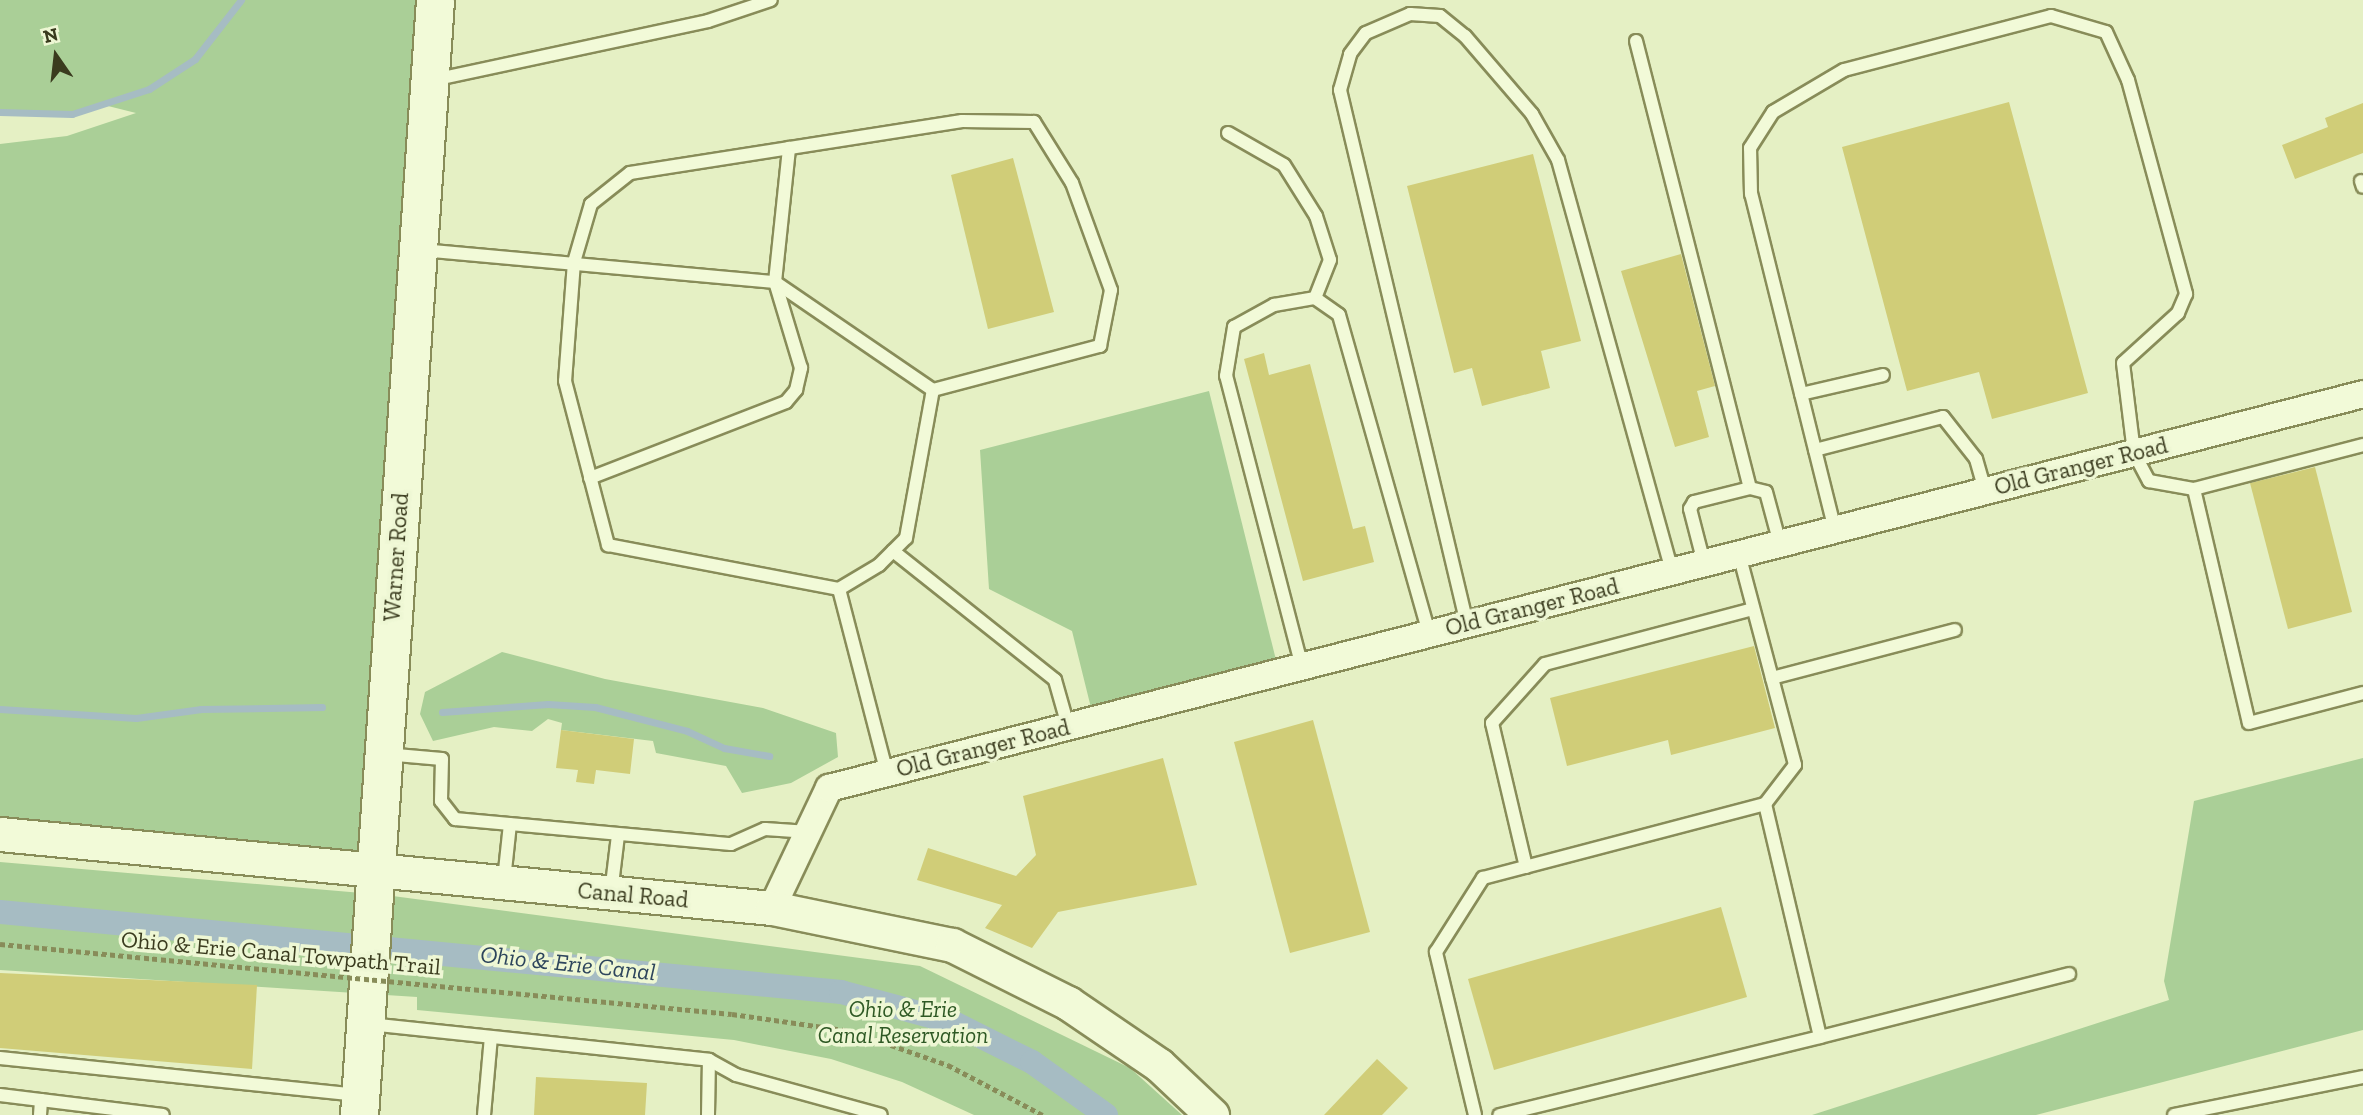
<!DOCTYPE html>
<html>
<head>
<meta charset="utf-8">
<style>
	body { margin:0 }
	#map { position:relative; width:2363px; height:1115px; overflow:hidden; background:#e5f0c4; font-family:"Zilla Slab",serif }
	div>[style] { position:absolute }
	.green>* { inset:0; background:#aacf97 }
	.stream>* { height:7px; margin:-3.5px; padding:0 3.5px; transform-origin:3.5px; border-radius:3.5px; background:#a6bcc3 }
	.canal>* { height:24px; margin:-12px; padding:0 12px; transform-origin:12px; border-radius:12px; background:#a6bcc3 }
	.building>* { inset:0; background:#d0cd78 }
	.path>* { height:4.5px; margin-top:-2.25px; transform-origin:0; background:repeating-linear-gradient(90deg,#888c59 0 5px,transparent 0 8.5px) }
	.roads { filter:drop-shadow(2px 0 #888c59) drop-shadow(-2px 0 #888c59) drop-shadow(0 2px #888c59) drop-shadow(0 -2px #888c59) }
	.service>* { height:12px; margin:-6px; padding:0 6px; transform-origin:6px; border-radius:6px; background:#f2fad8 }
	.minor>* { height:26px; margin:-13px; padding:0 13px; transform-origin:13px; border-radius:13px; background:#f2fad8 }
	.tertiary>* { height:33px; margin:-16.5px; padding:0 16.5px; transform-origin:16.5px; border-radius:16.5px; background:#f2fad8 }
	.secondary>* { height:37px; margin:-18.5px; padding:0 18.5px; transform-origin:18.5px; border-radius:18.5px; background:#f2fad8 }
	.path-bridge>* { height:4.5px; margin-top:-2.25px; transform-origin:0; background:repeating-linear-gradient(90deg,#888c59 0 5px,transparent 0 8.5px) }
	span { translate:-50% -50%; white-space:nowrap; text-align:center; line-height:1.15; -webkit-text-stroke:7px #eef7d4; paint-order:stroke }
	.street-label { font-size:23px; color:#3a3b1e }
	.park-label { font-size:23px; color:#2e5924; font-style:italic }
	.water-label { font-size:24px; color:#2d455c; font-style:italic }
	.north { position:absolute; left:21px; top:21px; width:70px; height:70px; -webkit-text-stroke:5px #eef7d4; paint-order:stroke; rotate:346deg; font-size:19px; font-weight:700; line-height:28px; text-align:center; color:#3a3b1e }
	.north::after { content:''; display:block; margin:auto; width:24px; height:32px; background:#3a3b1e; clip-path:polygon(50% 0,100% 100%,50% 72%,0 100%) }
</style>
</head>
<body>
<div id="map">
	<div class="green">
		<i style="clip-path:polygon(0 0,435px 0,373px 872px,0 834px,0 144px,67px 136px,136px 113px,108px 106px,72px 114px,0 112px)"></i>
		<i style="clip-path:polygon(1209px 391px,1279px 672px,1094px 720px,1072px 631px,989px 589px,980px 450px)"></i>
		<i style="clip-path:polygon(502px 652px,605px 679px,763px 708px,836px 733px,838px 757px,791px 783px,742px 793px,726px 766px,656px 753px,653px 741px,561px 730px,562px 723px,548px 719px,532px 731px,494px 727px,433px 741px,420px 714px,425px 692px)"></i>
		<i style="clip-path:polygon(2363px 758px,2363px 1030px,2036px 1115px,1812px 1115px,2169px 1000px,2164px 981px,2194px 801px)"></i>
		<i style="clip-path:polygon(0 862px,385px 895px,920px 966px,1130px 1068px,1182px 1115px,974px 1115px,902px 1082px,831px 1059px,734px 1040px,417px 1010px,417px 997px,0 970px)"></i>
	</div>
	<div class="stream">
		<i style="left:0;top:112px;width:72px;rotate:1.6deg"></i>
		<i style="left:72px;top:114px;width:81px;rotate:-18deg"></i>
		<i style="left:149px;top:89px;width:55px;rotate:-33.1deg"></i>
		<i style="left:195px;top:59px;width:75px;rotate:-52.1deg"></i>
		<i style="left:0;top:709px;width:136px;rotate:3.8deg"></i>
		<i style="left:136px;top:718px;width:66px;rotate:-7.9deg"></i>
		<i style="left:201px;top:709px;width:121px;rotate:-0.9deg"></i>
		<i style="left:442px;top:712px;width:106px;rotate:-4.3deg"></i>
		<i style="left:548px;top:704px;width:47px;rotate:3.7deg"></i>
		<i style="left:595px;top:707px;width:95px;rotate:14.6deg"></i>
		<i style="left:687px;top:731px;width:41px;rotate:24.7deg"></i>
		<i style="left:724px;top:748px;width:46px;rotate:10.1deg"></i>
	</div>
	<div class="canal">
		<i style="left:0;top:912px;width:845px;rotate:5.43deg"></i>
		<i style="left:841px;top:992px;width:115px;rotate:15.1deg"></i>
		<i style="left:952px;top:1022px;width:89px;rotate:26.6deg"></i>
		<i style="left:1032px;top:1062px;width:91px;rotate:35.6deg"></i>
	</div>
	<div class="building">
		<i style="clip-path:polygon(2009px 102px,2088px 393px,1992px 419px,1979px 372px,1907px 391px,1842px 147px)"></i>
		<i style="clip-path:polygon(2363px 103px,2363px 153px,2295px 179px,2282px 145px,2328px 127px,2325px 118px)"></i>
		<i style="clip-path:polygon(1533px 154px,1581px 341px,1541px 351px,1550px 388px,1482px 406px,1472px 368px,1454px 373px,1407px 186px)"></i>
		<i style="clip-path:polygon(1013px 158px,1054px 312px,988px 329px,951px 175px)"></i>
		<i style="clip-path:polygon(1681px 254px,1715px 386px,1697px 391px,1709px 437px,1675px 447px,1621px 271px)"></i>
		<i style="clip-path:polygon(1264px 353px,1269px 375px,1310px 364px,1353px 529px,1365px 526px,1374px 562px,1303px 581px,1244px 359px)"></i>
		<i style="clip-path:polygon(2315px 467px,2352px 612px,2288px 629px,2250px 483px)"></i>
		<i style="clip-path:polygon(1754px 646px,1775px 728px,1671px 755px,1668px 740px,1567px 766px,1550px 698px)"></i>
		<i style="clip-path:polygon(1313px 720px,1370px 932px,1290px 953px,1234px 742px)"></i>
		<i style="clip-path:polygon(561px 730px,634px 739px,630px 774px,596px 770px,594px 784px,576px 782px,578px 770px,556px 768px)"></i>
		<i style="clip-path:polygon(1163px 758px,1197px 885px,1058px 912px,1032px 948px,985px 928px,1002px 905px,917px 880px,928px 848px,1016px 876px,1036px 855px,1023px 796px)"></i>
		<i style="clip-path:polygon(1721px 907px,1747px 997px,1494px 1070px,1468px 979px)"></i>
		<i style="clip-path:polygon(0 973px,257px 985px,252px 1069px,0 1048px)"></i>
		<i style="clip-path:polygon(1377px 1059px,1408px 1088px,1382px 1115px,1324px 1115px)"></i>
		<i style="clip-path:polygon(536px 1077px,647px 1083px,645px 1115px,534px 1115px)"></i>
	</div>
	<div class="path">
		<i style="left:732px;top:1014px;width:120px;rotate:8.1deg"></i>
		<i style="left:851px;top:1031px;width:103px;rotate:19.3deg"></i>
		<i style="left:948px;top:1065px;width:107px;rotate:27.8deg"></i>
	</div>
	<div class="roads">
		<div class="service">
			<i style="left:1636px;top:41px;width:461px;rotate:75.7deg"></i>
			<i style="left:433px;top:80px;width:281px;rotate:-12.1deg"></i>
			<i style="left:708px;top:21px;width:66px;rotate:-18.4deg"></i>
			<i style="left:1228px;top:133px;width:64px;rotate:29.7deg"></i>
			<i style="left:1284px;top:165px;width:60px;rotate:57.9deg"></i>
			<i style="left:1316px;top:216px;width:46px;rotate:72.3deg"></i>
			<i style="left:1330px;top:260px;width:41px;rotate:111.5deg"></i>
			<i style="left:2361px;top:181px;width:6px;rotate:72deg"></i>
			<i style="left:422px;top:250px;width:354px;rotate:5.2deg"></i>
			<i style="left:775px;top:282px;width:191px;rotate:34.4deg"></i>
			<i style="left:1801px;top:394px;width:84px;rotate:-13deg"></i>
			<i style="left:1815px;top:450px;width:132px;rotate:-14.5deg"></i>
			<i style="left:1943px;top:417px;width:53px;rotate:51.8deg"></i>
			<i style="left:1976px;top:459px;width:33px;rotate:74deg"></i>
			<i style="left:590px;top:478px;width:210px;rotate:-21.2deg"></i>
			<i style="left:786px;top:402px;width:16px;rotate:-50deg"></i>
			<i style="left:796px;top:390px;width:23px;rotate:-77deg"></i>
			<i style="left:801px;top:368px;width:90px;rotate:-106.8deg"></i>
			<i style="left:775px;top:282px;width:135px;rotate:-84deg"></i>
			<i style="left:2194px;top:489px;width:240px;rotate:76.8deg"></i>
			<i style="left:2249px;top:723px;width:118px;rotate:-14.7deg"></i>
			<i style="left:1835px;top:530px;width:346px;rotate:-104deg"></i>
			<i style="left:1751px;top:194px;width:46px;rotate:-91.2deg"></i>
			<i style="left:1750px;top:148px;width:43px;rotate:-57.4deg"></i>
			<i style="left:1773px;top:112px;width:82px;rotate:-30.6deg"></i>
			<i style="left:1844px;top:70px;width:214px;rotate:-14.6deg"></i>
			<i style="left:2051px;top:16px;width:57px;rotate:16.2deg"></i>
			<i style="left:2106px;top:32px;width:53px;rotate:65.4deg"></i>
			<i style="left:2128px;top:80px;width:222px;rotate:74.8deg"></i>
			<i style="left:2186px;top:294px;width:21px;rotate:113deg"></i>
			<i style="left:2178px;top:313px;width:74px;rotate:137.7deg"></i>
			<i style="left:2123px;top:363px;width:91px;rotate:83deg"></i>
			<i style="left:2134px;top:453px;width:32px;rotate:62deg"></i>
			<i style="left:2149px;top:481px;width:46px;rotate:10.1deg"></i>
			<i style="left:2194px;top:489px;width:175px;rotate:-14.6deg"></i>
			<i style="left:893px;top:551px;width:207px;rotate:38.5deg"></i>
			<i style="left:1055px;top:680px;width:48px;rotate:74.2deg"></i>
			<i style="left:1739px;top:554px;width:218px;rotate:75.1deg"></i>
			<i style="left:1795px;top:765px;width:49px;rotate:127.6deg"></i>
			<i style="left:1704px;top:563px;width:56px;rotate:-104.5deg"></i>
			<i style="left:1690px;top:509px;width:8px;rotate:-60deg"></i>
			<i style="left:1694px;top:502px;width:58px;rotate:-14deg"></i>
			<i style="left:1750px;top:488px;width:16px;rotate:14deg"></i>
			<i style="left:1766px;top:492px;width:54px;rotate:74.9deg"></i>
			<i style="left:839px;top:589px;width:47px;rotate:-31deg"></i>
			<i style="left:879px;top:565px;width:38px;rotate:-45deg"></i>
			<i style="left:906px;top:538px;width:150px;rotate:-79.7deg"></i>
			<i style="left:933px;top:390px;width:173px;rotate:-14.8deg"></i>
			<i style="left:1100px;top:346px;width:57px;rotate:-78.9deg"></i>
			<i style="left:1111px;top:290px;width:114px;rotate:-110deg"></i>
			<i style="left:1072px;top:183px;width:72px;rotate:-121.9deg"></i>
			<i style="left:1034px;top:122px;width:72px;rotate:-179.2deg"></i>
			<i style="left:962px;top:121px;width:336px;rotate:171.1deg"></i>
			<i style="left:630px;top:173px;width:50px;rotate:141.5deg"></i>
			<i style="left:591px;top:204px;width:60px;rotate:106.3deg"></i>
			<i style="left:574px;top:262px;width:119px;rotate:94.3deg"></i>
			<i style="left:565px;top:381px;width:170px;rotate:75.3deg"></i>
			<i style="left:608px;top:545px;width:235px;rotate:10.8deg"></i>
			<i style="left:839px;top:589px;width:190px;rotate:75.4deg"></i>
			<i style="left:1467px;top:624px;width:549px;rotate:-103.38deg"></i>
			<i style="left:1340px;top:90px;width:37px;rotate:-74deg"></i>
			<i style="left:1350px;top:54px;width:26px;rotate:-53deg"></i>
			<i style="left:1366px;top:33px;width:48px;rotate:-23.4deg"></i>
			<i style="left:1410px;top:14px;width:30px;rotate:4deg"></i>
			<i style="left:1440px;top:16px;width:32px;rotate:39deg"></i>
			<i style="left:1465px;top:36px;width:103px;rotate:49.3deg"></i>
			<i style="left:1532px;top:114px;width:53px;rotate:60.5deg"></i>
			<i style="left:1558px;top:160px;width:427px;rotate:74.5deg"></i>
			<i style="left:1302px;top:667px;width:301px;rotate:-104.6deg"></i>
			<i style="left:1226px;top:376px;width:50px;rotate:-80.7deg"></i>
			<i style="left:1234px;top:327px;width:46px;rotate:-28.8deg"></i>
			<i style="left:1274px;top:305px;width:42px;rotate:-9.7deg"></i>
			<i style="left:1315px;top:298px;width:29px;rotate:35deg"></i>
			<i style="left:1339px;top:315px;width:331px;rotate:74.2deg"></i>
			<i style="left:1772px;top:678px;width:189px;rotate:-14.7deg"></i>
			<i style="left:385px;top:754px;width:57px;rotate:5deg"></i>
			<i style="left:442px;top:759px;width:42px;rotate:91.4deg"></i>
			<i style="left:441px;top:801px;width:23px;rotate:52deg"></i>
			<i style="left:455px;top:819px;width:277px;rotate:5.2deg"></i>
			<i style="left:731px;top:844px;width:37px;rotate:-24deg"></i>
			<i style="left:765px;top:829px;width:44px;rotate:3.9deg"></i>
			<i style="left:1526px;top:867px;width:148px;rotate:-103.3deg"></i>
			<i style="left:1492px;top:723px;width:79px;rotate:-48.1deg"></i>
			<i style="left:1545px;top:664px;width:215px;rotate:-14.8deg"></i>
			<i style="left:504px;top:880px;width:56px;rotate:-83.9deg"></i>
			<i style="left:611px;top:893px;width:58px;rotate:-83.1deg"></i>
			<i style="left:369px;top:1024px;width:342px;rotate:6deg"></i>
			<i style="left:709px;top:1060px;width:31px;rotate:29deg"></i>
			<i style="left:736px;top:1075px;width:150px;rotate:15.4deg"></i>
			<i style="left:1820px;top:1037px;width:257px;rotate:-14.2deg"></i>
			<i style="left:0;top:1058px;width:360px;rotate:5.9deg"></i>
			<i style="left:0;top:1095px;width:164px;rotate:7deg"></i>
			<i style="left:40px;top:1115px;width:15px;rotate:-86deg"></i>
			<i style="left:484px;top:1115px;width:78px;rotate:-84.9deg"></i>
			<i style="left:708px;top:1115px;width:55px;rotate:-89deg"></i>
			<i style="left:1475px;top:1115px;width:168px;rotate:-103.5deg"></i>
			<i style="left:1436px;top:952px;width:88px;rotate:-57.6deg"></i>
			<i style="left:1483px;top:878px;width:292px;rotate:-14.7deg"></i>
			<i style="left:1765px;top:804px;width:239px;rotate:76.7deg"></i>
			<i style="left:1820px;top:1037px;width:330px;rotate:166.3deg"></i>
			<i style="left:2174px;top:1115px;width:193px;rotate:-11.4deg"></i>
		</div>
		<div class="minor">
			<i style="left:772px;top:908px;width:133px;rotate:-64.6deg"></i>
			<i style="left:829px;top:788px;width:1584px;rotate:-14.4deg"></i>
		</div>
		<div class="tertiary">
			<i style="left:0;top:834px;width:776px;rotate:5.48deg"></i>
			<i style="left:772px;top:908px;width:184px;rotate:11.6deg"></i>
			<i style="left:952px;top:945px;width:130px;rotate:26.6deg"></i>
			<i style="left:1068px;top:1003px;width:110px;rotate:34.3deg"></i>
			<i style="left:1159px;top:1065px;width:73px;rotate:43.3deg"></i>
		</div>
		<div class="secondary">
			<i style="left:359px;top:1115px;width:1118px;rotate:-86.1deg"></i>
		</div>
	</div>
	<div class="path-bridge">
		<i style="left:0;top:944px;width:735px;rotate:5.46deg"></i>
	</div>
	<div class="street-label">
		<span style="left:2081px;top:466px;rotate:-14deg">Old Granger Road</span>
		<span style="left:396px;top:557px;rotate:-86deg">Warner Road</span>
		<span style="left:1532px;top:607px;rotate:-14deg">Old Granger Road</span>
		<span style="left:983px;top:748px;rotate:-14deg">Old Granger Road</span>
		<span style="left:633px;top:895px;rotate:5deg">Canal Road</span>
		<span style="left:281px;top:953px;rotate:5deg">Ohio &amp; Erie Canal Towpath Trail</span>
	</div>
	<div class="park-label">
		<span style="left:903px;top:1022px">Ohio &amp; Erie<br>Canal Reservation</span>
	</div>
	<div class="water-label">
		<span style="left:568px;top:963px;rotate:6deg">Ohio &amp; Erie Canal</span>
	</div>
	<div class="north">N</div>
</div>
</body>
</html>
